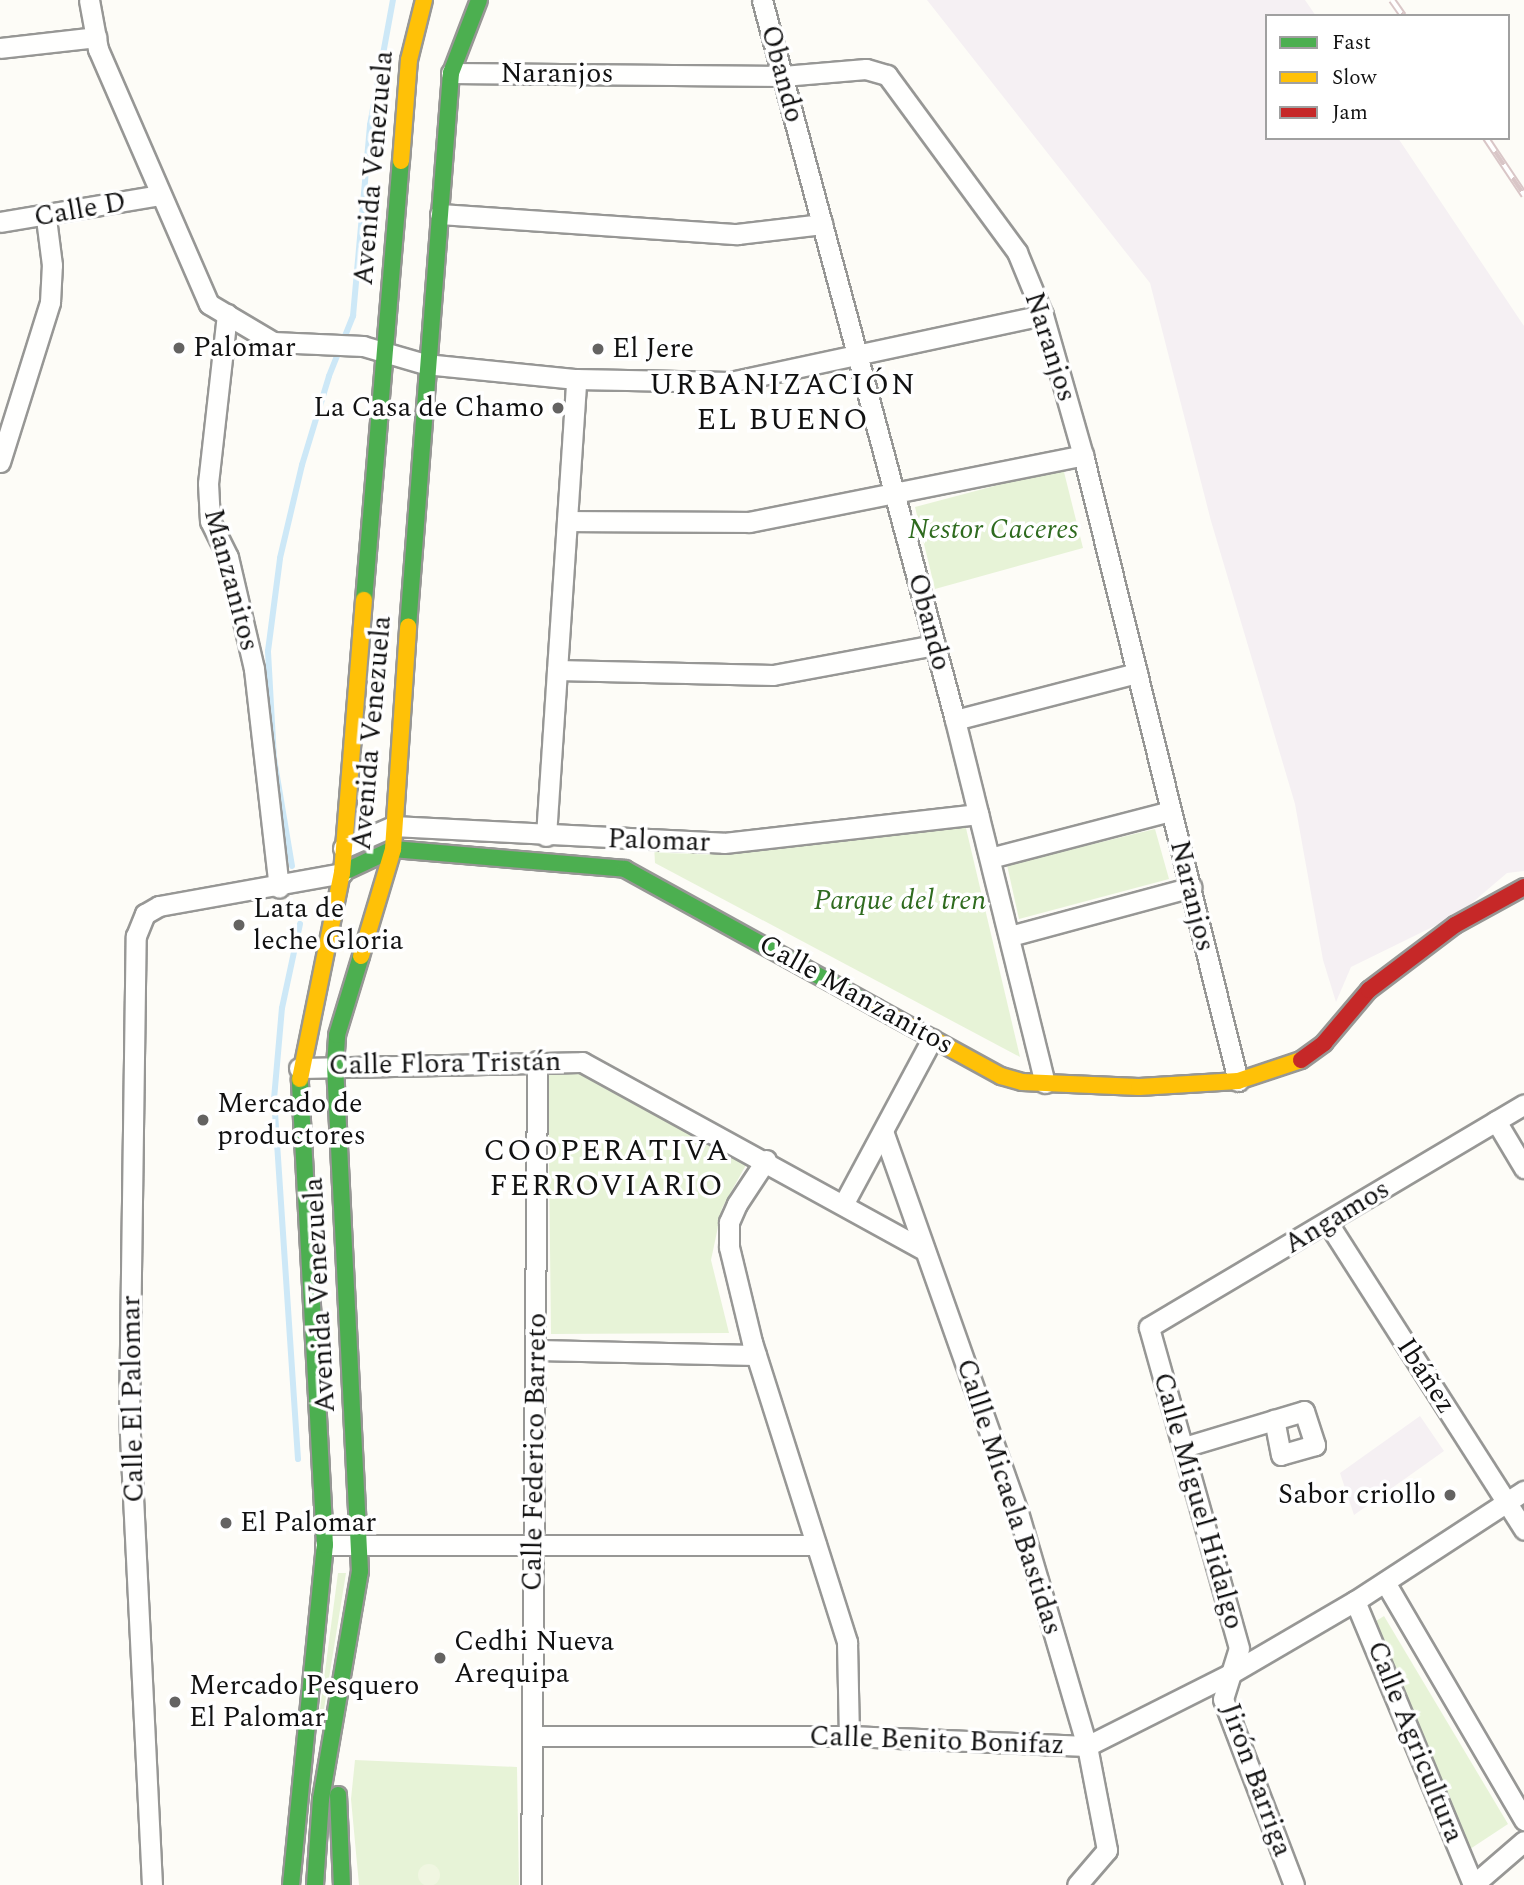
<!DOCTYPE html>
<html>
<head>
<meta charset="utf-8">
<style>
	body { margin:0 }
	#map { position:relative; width:1524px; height:1885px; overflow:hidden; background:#fdfcf7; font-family:Spectral,serif }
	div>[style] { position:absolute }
	.industrial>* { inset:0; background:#f5f0f3 }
	.green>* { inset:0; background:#e7f3d7 }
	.pitch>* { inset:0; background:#f0f6e1 }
	.round { border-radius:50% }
	.stream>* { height:6px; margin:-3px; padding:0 3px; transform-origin:3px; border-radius:3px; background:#cde8f7 }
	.roads { filter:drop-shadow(2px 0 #979795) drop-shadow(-2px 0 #979795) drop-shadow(0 2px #979795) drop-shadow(0 -2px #979795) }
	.street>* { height:19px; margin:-9.5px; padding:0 9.5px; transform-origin:9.5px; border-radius:9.5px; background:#fffffe }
	.fast>* { height:16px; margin:-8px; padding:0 8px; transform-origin:8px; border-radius:8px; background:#4caf50 }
	.slow>* { height:16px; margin:-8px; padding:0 8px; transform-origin:8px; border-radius:8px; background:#ffc107 }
	.jam>* { height:16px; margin:-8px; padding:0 8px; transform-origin:8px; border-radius:8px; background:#c62828 }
	.rail>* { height:8px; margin-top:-4px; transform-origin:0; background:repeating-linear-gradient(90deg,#fff 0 16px,#d9c6c7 0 32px); box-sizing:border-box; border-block:2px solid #d9c6c7 }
	.dots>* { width:19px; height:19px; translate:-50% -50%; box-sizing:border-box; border:4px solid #fff; border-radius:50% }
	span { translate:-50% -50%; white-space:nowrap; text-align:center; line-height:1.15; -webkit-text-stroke:7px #fff; paint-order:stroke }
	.street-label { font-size:28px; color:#111 }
	.poi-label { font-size:28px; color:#111 }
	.left { translate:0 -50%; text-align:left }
	.right { translate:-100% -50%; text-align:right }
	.park-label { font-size:28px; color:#2f6b1f; font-style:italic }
	.neighbourhood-label { font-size:30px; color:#111; letter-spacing:2px }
	.legend { position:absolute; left:1265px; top:14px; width:245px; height:126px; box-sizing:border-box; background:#fff; border:2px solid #a0a0a0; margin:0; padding:9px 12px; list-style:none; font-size:21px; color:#111 }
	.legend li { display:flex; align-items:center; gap:14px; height:35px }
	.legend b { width:35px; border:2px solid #a0a0a0 }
</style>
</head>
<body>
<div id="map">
	<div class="industrial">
		<i style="clip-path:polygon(927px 0,1305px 0,1316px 16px,1267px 16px,1267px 138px,1398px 138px,1524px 326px,1524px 871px,1507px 873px,1459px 914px,1351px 967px,1336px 1002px,1323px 960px,1295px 804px,1211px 521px,1150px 283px)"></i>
		<i style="clip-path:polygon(1420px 1416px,1444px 1451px,1354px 1515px,1340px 1473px)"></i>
	</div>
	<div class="green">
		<i style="clip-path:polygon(1063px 468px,1083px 548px,935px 589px,915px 507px)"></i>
		<i style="clip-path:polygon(961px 807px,1020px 1057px,655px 863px,654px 845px)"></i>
		<i style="clip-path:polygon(1155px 829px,1169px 879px,1019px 919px,1007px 865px)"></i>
		<i style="clip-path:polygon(548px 1072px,588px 1074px,751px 1156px,722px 1208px,711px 1260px,729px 1333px,551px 1334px)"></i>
		<i style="clip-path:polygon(338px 1573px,346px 1573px,324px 1709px,320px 1709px)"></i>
		<i style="clip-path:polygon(1384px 1616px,1508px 1824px,1464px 1853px,1373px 1623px)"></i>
		<i style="clip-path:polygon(355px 1760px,517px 1767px,519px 1885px,359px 1885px,351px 1799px)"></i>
	</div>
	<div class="pitch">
		<i class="round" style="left:418px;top:1864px;width:22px;height:22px"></i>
	</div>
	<div class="stream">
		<i style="left:292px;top:866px;width:109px;rotate:-99.5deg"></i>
		<i style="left:274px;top:759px;width:108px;rotate:-93.2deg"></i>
		<i style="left:268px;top:651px;width:94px;rotate:-82.6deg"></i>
		<i style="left:280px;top:558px;width:96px;rotate:-76.7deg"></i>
		<i style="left:302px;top:465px;width:93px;rotate:-73.1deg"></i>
		<i style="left:329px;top:376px;width:65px;rotate:-68.2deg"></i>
		<i style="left:353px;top:316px;width:192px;rotate:-84.9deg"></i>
		<i style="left:370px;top:125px;width:127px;rotate:-79.6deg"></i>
		<i style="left:298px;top:1459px;width:361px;rotate:-93.8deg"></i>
		<i style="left:274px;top:1099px;width:91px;rotate:-85deg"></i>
		<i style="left:282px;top:1008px;width:86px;rotate:-77.9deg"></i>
	</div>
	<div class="roads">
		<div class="street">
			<i style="left:89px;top:0;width:50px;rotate:79.6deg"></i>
			<i style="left:98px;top:49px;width:278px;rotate:66.5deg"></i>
			<i style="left:209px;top:304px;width:74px;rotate:30.7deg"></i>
			<i style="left:273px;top:342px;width:90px;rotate:2.5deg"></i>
			<i style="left:363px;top:346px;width:65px;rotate:16.2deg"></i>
			<i style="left:425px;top:364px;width:152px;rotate:5.7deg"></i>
			<i style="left:576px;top:379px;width:154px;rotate:1.1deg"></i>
			<i style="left:730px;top:382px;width:320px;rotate:-12.1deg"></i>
			<i style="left:762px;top:0;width:745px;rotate:74.99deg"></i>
			<i style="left:955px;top:720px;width:374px;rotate:76.1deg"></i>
			<i style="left:0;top:48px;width:97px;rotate:-6.5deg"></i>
			<i style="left:451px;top:73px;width:332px;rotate:0.5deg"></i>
			<i style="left:783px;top:76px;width:83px;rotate:-4.8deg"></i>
			<i style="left:866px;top:69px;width:22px;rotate:16deg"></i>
			<i style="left:887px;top:75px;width:220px;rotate:53.7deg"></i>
			<i style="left:1017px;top:252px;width:68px;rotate:67.6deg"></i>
			<i style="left:1043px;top:315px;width:146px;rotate:74.1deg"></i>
			<i style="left:1083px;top:455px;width:645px;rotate:76.09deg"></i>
			<i style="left:440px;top:214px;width:298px;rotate:3.9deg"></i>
			<i style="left:737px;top:234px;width:86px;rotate:-6.7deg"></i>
			<i style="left:0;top:222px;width:161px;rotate:-9.6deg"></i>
			<i style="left:227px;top:314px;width:170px;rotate:96.4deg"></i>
			<i style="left:208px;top:483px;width:38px;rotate:87deg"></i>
			<i style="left:210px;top:521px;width:40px;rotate:63.4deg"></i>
			<i style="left:228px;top:557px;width:115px;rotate:76.9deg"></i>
			<i style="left:254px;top:669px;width:220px;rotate:83.5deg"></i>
			<i style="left:0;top:462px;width:168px;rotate:-72.6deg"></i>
			<i style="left:50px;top:302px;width:37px;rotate:-87deg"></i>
			<i style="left:52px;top:265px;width:47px;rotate:-97.3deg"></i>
			<i style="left:567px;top:521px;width:182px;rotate:0.3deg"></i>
			<i style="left:749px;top:522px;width:341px;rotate:-11.3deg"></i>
			<i style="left:557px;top:670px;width:216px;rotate:1.3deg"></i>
			<i style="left:773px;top:675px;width:165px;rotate:-10.5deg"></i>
			<i style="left:955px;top:720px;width:188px;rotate:-14.5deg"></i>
			<i style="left:546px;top:836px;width:458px;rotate:-86.2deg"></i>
			<i style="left:343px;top:848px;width:55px;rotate:-23.7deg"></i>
			<i style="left:393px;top:826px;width:331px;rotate:2.9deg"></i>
			<i style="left:724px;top:843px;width:256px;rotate:-6.5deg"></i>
			<i style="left:990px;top:858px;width:186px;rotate:-14.6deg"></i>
			<i style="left:1010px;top:936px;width:188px;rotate:-15.1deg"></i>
			<i style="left:299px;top:1068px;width:283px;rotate:-1.2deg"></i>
			<i style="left:582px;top:1062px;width:387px;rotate:28.8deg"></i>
			<i style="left:1496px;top:1121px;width:55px;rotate:59.2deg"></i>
			<i style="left:884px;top:1134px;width:401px;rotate:70.5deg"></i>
			<i style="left:1018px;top:1512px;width:244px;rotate:73.6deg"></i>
			<i style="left:1087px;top:1746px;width:106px;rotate:79.1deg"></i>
			<i style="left:1107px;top:1850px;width:46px;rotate:130.6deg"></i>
			<i style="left:766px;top:1160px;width:53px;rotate:123.4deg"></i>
			<i style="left:737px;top:1204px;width:20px;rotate:114deg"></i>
			<i style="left:729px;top:1222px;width:25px;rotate:90deg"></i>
			<i style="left:729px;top:1247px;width:98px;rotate:76.4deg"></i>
			<i style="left:752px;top:1342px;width:315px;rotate:72.4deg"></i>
			<i style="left:847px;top:1642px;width:94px;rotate:88.8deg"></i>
			<i style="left:844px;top:1203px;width:186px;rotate:-61.8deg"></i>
			<i style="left:1328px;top:1223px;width:364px;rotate:57.4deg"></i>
			<i style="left:537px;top:1350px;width:219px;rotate:1.3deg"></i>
			<i style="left:1184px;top:1447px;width:125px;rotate:-16.7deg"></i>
			<i style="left:1304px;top:1411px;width:36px;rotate:72deg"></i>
			<i style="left:1315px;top:1445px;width:35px;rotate:164deg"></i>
			<i style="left:1281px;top:1455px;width:36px;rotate:-101deg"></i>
			<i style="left:325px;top:1545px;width:491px"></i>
			<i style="left:1385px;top:1582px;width:276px;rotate:59.7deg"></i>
			<i style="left:1355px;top:1601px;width:308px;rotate:67.4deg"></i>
			<i style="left:532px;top:1736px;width:317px"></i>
			<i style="left:849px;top:1736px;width:238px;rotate:2.4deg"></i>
			<i style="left:1087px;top:1746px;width:160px;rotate:-26.7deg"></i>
			<i style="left:1230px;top:1674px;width:145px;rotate:-30.3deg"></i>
			<i style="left:1355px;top:1601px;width:202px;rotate:-33.1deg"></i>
			<i style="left:152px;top:1885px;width:470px;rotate:-92.8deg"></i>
			<i style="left:129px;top:1416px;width:480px;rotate:-89.2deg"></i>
			<i style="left:136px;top:936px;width:24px;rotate:-68deg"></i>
			<i style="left:145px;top:914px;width:16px;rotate:-30deg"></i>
			<i style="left:159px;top:906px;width:186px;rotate:-10.2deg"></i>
			<i style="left:531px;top:1885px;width:824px;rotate:-89.58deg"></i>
			<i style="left:1294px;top:1885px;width:199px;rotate:-110.9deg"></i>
			<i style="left:1223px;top:1699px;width:53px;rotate:-72.6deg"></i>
			<i style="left:1239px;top:1648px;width:333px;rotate:-105.7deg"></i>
			<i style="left:1149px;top:1327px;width:436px;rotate:-30.7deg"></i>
			<i style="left:1473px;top:1885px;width:67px;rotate:-40.8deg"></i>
		</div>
		<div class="fast">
			<i style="left:364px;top:600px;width:441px;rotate:-85.2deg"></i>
			<i style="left:408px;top:627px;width:556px;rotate:-85.56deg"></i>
			<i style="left:451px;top:73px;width:78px;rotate:-69deg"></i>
			<i style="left:342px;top:873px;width:56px;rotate:-25.2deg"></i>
			<i style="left:393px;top:849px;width:233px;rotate:4.9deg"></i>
			<i style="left:625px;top:869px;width:286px;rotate:28.9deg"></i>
			<i style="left:338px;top:1795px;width:90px;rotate:87.5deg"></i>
			<i style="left:291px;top:1885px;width:342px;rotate:-84.3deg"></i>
			<i style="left:325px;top:1545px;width:467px;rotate:-93.1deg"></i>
			<i style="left:315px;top:1885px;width:86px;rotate:-86deg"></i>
			<i style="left:321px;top:1799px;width:231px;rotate:-80.3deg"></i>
			<i style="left:360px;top:1571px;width:506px;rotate:-92.83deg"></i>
			<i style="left:335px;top:1066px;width:31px;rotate:-86deg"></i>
			<i style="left:337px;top:1035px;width:83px;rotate:-73.1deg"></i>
		</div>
		<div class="slow">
			<i style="left:401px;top:161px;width:101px;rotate:-85.5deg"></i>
			<i style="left:409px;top:60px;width:62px;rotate:-76deg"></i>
			<i style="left:361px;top:956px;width:112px;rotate:-73.3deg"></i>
			<i style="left:393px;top:849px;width:223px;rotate:-86.1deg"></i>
			<i style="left:875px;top:1007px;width:144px;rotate:28.7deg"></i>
			<i style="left:1001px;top:1076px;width:22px;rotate:16deg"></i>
			<i style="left:1022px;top:1082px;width:117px;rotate:2.4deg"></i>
			<i style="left:1139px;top:1087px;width:99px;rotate:-3.5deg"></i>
			<i style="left:1238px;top:1081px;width:66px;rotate:-18.4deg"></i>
			<i style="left:300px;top:1079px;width:210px;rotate:-78.5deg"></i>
			<i style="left:342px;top:873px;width:274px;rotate:-85.4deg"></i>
		</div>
		<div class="jam">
			<i style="left:1301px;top:1060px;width:29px;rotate:-36deg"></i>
			<i style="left:1324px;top:1043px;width:70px;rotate:-49.7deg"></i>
			<i style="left:1369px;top:990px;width:108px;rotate:-37.1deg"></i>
			<i style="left:1455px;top:925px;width:79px;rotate:-28.8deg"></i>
		</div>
	</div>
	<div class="rail">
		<i style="left:1392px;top:0;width:19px;rotate:55deg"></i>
		<i style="left:1486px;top:138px;width:69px;rotate:56.3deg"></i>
	</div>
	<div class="dots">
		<i style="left:179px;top:348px;background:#646362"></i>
		<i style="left:598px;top:349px;background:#646362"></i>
		<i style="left:558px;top:408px;background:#646362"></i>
		<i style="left:239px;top:925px;background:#646362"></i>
		<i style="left:203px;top:1120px;background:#646362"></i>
		<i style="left:1450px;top:1495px;background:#646362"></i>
		<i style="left:226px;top:1523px;background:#646362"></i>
		<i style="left:440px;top:1658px;background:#646362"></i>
		<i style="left:175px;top:1702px;background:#646362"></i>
	</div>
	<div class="street-label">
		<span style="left:557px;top:74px">Naranjos</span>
		<span style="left:782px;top:74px;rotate:75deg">Obando</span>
		<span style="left:374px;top:168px;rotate:-85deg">Avenida Venezuela</span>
		<span style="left:80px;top:210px;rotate:-10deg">Calle D</span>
		<span style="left:1050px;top:347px;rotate:72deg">Naranjos</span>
		<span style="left:231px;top:580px;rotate:75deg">Manzanitos</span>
		<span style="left:929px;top:622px;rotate:75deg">Obando</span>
		<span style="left:372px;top:733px;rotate:-85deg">Avenida Venezuela</span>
		<span style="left:659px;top:841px;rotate:2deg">Palomar</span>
		<span style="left:1192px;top:896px;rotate:76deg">Naranjos</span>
		<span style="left:856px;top:995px;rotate:29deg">Calle Manzanitos</span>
		<span style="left:445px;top:1064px;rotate:-1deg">Calle Flora Tristán</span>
		<span style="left:1337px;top:1217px;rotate:-31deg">Angamos</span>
		<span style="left:320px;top:1295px;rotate:-93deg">Avenida Venezuela</span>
		<span style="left:1426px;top:1376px;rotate:57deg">Ibáñez</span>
		<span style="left:133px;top:1399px;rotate:-91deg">Calle El Palomar</span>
		<span style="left:535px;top:1452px;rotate:-89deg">Calle Federico Barreto</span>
		<span style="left:1009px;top:1497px;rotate:72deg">Callle Micaela Bastidas</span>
		<span style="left:1198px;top:1501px;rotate:74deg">Calle Miguel Hidalgo</span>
		<span style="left:937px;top:1741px;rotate:2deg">Calle Benito Bonifaz</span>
		<span style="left:1415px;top:1742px;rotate:68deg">Calle Agricultura</span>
		<span style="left:1256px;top:1780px;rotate:70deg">Jirón Barriga</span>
	</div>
	<div class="poi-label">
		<span class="left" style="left:193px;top:348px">Palomar</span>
		<span class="left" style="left:612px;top:349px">El Jere</span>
		<span class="right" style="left:544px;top:408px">La Casa de Chamo</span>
		<span class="left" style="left:253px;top:925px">Lata de<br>leche Gloria</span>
		<span class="left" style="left:217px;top:1120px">Mercado de<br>productores</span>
		<span class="right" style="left:1436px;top:1495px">Sabor criollo</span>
		<span class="left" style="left:240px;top:1523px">El Palomar</span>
		<span class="left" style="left:454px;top:1658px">Cedhi Nueva<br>Arequipa</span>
		<span class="left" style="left:189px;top:1702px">Mercado Pesquero<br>El Palomar</span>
	</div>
	<div class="park-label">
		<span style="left:993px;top:530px">Nestor Caceres</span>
		<span style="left:900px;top:901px">Parque del tren</span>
	</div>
	<div class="neighbourhood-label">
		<span style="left:783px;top:402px">URBANIZACIÓN<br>EL BUENO</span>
		<span style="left:607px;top:1168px">COOPERATIVA<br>FERROVIARIO</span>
	</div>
	<ul class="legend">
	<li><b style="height:9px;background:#4caf50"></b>Fast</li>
	<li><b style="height:9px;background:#ffc107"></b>Slow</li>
	<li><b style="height:9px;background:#c62828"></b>Jam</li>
	</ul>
</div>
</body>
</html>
